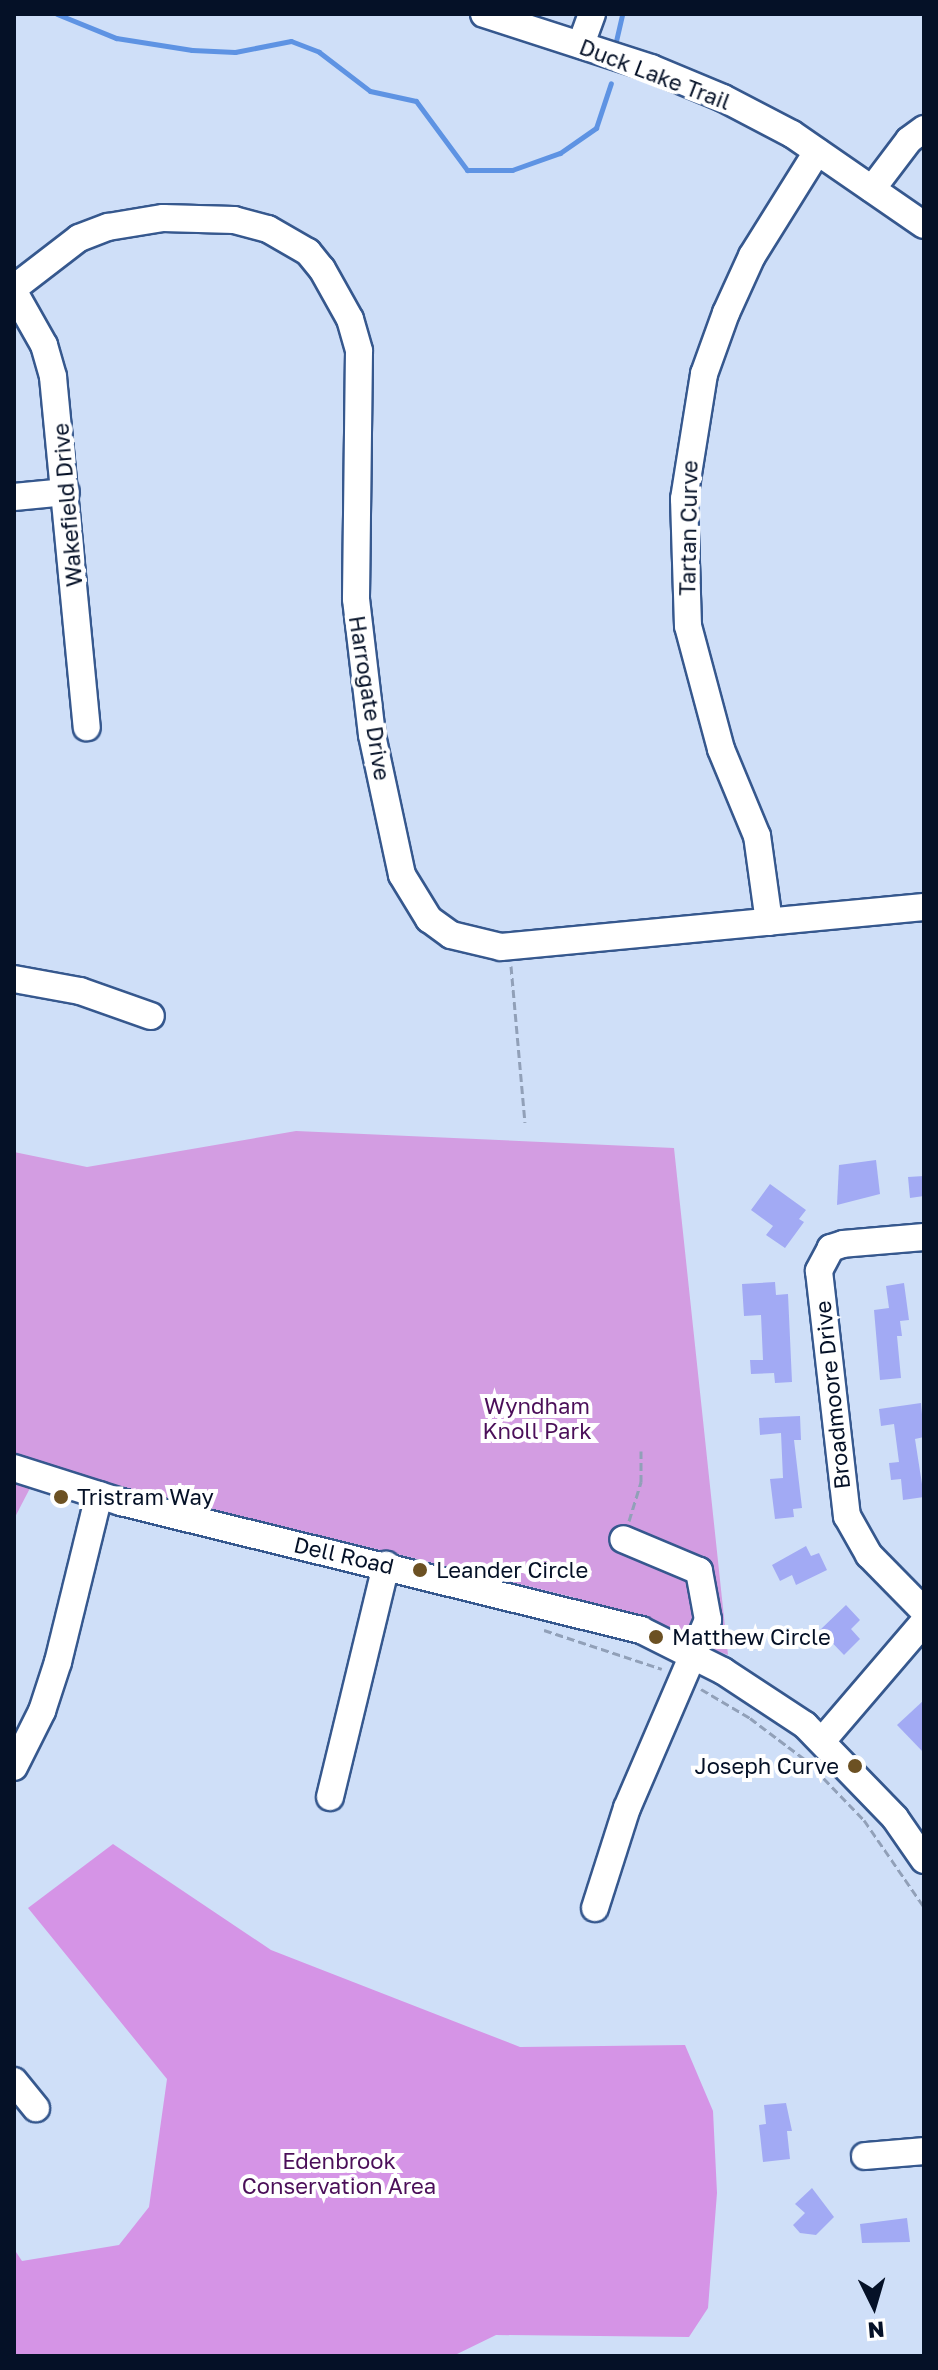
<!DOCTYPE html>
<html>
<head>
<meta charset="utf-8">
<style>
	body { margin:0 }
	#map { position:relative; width:938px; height:2370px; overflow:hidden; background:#cfdff8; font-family:"Golos Text",sans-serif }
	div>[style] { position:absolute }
	.green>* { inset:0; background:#d39de2 }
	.forest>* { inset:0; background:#d594e6 }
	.stream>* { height:5px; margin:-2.5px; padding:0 2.5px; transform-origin:2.5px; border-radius:2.5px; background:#5e93e3 }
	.building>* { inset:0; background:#a2aaf4 }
	.path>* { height:3px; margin-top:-1.5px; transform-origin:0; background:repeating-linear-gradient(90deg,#91a0b8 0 8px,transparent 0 12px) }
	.roads { filter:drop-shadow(2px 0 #36588e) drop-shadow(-2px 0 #36588e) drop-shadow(0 2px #36588e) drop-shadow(0 -2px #36588e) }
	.minor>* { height:26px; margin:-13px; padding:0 13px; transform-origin:13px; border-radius:13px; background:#fff }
	.dots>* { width:22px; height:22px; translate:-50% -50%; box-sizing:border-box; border:4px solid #fff; border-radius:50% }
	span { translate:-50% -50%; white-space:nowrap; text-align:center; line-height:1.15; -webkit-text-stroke:8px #fff; paint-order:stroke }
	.street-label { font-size:22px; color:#051127 }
	.park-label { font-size:22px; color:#4b0f59 }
	.poi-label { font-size:22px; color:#051127 }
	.left { translate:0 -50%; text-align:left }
	.right { translate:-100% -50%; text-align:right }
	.frame { position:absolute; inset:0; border:16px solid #051127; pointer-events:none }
	.north { position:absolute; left:834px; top:2266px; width:80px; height:80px; -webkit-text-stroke:6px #fff; paint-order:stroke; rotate:175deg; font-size:22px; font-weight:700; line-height:32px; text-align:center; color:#051127 }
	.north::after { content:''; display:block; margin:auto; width:28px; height:36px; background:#051127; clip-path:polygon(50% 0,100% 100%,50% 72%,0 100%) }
</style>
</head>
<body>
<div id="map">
	<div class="green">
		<i style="clip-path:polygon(296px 1131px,674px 1148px,728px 1655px,572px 1597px,41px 1467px,14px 1519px,14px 1152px,87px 1167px)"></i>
	</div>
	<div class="forest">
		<i style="clip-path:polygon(113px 1844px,271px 1950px,520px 2047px,685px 2045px,713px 2111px,717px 2193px,708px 2308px,689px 2337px,496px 2335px,453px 2356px,14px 2356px,14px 2249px,22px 2261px,119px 2245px,149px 2207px,167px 2079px,28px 1908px)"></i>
	</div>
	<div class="stream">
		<i style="left:57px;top:14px;width:64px;rotate:22.1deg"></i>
		<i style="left:116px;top:38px;width:77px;rotate:9deg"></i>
		<i style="left:192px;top:50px;width:43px;rotate:2.7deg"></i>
		<i style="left:235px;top:52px;width:57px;rotate:-11.1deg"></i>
		<i style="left:291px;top:41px;width:30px;rotate:21deg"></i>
		<i style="left:319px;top:52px;width:64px;rotate:37.4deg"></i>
		<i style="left:370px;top:91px;width:47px;rotate:12.3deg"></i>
		<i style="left:416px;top:101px;width:86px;rotate:53.5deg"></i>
		<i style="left:467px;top:170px;width:45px"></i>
		<i style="left:512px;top:170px;width:51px;rotate:-19.5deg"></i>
		<i style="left:560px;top:153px;width:44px;rotate:-34.8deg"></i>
		<i style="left:596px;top:128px;width:47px;rotate:-71.6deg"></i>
		<i style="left:616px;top:41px;width:28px;rotate:-77deg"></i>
	</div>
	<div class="building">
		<i style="clip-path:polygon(876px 1160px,880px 1194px,837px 1205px,839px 1165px)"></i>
		<i style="clip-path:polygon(924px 1176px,924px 1196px,910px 1198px,908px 1177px)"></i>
		<i style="clip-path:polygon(770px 1184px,806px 1210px,799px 1219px,804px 1222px,785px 1248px,766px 1235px,773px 1226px,751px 1210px)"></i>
		<i style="clip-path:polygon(775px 1282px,776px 1295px,788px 1294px,792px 1382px,775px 1383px,774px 1373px,751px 1374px,750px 1360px,763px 1360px,761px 1315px,744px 1316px,742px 1284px)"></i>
		<i style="clip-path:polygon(904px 1283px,909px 1320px,900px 1321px,902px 1336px,897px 1336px,901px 1378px,880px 1380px,874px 1310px,889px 1308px,886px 1286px)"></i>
		<i style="clip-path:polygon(921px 1403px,924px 1437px,915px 1439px,924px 1497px,903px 1500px,901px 1479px,891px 1480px,889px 1463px,899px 1462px,894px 1424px,881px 1426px,879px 1409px)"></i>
		<i style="clip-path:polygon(800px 1416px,801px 1440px,794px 1440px,802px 1508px,793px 1509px,794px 1517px,775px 1519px,770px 1479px,783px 1478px,781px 1433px,760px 1435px,759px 1418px)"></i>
		<i style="clip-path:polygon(806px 1546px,811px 1556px,819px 1553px,827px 1570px,796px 1585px,792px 1575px,780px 1581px,772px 1565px)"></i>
		<i style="clip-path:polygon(846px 1605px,860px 1620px,851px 1629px,860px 1639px,844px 1655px,820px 1630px)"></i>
		<i style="clip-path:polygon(924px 1700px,924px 1753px,897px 1725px)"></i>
		<i style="clip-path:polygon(786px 2103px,792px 2131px,787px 2131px,790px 2159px,763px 2162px,759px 2125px,766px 2124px,764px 2105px)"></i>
		<i style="clip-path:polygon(812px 2188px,834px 2217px,816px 2235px,800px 2233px,793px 2225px,805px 2213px,795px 2204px)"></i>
		<i style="clip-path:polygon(907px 2218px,910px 2242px,862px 2243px,860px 2224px)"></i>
	</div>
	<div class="path">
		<i style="left:511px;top:966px;width:157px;rotate:84.9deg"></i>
		<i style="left:629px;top:1521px;width:41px;rotate:-72.9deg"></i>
		<i style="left:641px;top:1482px;width:31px;rotate:-90deg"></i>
		<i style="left:544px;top:1630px;width:124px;rotate:18.3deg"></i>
		<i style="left:701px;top:1689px;width:57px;rotate:30.6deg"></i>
		<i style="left:750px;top:1718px;width:71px;rotate:37deg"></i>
		<i style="left:807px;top:1761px;width:82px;rotate:46deg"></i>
		<i style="left:864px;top:1820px;width:106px;rotate:55.4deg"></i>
	</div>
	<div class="roads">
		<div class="minor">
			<i style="left:484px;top:14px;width:176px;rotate:17.9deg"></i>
			<i style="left:651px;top:68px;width:78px;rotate:22.6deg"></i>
			<i style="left:723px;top:98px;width:78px;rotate:27.6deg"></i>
			<i style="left:792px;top:134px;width:160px;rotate:34.6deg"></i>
			<i style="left:581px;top:44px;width:32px;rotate:-70deg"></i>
			<i style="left:872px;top:189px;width:61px;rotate:-52.9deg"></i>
			<i style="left:909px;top:140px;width:19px;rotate:-36deg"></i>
			<i style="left:14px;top:288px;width:82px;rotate:-37.6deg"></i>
			<i style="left:79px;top:238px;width:31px;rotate:-21deg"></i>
			<i style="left:108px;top:227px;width:56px;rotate:-9.3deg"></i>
			<i style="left:163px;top:218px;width:71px;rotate:1.6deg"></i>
			<i style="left:234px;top:220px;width:35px;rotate:15deg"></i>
			<i style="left:268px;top:229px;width:46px;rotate:29.9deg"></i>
			<i style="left:308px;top:252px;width:22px;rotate:51deg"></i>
			<i style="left:322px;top:269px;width:57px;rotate:60.8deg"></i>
			<i style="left:350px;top:319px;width:33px;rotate:74deg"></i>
			<i style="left:359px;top:351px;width:248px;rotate:90.7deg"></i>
			<i style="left:356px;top:599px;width:137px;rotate:83.3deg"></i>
			<i style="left:372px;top:735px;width:143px;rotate:77.9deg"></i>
			<i style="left:402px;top:875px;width:52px;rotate:58.5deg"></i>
			<i style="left:429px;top:919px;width:27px;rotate:36deg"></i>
			<i style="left:451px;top:935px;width:51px;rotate:13.5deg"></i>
			<i style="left:501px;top:947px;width:425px;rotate:-5.4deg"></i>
			<i style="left:14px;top:292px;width:61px;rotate:60.5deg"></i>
			<i style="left:44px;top:345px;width:33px;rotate:74deg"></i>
			<i style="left:53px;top:377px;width:352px;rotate:84.5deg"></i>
			<i style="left:14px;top:497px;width:52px;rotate:-5.5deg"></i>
			<i style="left:769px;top:922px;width:87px;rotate:-97.9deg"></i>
			<i style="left:757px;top:836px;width:94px;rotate:-112.5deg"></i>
			<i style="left:721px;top:749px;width:127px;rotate:-105deg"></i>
			<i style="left:688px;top:626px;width:127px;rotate:-91.8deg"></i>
			<i style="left:684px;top:499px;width:127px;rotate:-80.9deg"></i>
			<i style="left:704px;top:374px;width:65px;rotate:-70.2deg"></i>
			<i style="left:726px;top:313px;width:63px;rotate:-65.5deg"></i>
			<i style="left:752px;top:256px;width:123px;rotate:-58deg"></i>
			<i style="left:14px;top:979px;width:67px;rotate:10.3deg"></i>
			<i style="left:80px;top:991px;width:75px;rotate:19.4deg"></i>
			<i style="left:924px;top:1237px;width:81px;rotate:175.1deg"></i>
			<i style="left:843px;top:1244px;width:13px;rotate:162deg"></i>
			<i style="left:831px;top:1248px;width:26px;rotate:118deg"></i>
			<i style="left:819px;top:1271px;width:247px;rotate:83.5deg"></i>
			<i style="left:847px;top:1516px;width:45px;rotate:60.6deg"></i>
			<i style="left:869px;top:1555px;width:78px;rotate:45.5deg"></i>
			<i style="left:14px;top:1468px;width:112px;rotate:17.6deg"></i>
			<i style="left:121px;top:1502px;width:536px;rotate:13.83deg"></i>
			<i style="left:641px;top:1630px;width:92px;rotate:26.6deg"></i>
			<i style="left:723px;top:1671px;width:98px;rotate:33.4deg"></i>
			<i style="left:805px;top:1725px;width:129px;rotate:45.9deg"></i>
			<i style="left:895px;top:1818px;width:51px;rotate:55.4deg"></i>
			<i style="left:822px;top:1741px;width:157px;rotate:-49.4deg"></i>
			<i style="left:14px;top:1767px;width:63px;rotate:-63.4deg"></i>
			<i style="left:42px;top:1711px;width:52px;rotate:-71.9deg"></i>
			<i style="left:58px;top:1662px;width:172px;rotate:-76.2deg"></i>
			<i style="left:330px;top:1797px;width:239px;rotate:-76.4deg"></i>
			<i style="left:595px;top:1908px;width:105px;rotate:-72.3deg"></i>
			<i style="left:627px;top:1808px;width:205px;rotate:-66.7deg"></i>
			<i style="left:708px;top:1620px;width:50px;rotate:-100.4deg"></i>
			<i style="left:699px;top:1571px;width:82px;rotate:-157.2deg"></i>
			<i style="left:14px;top:2081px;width:35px;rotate:51deg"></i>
			<i style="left:865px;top:2156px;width:59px;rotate:-4.8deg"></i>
		</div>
	</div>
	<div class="dots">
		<i style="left:61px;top:1497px;background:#6c5123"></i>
		<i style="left:420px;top:1570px;background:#6c5123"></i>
		<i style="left:656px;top:1637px;background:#6c5123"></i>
		<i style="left:855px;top:1766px;background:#6c5123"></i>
	</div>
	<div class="street-label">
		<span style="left:655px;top:74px;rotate:21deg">Duck Lake Trail</span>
		<span style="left:67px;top:505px;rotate:-95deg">Wakefield Drive</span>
		<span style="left:688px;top:528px;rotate:-89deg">Tartan Curve</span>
		<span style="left:370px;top:698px;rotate:81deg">Harrogate Drive</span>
		<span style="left:832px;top:1395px;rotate:-96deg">Broadmoore Drive</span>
		<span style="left:344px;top:1555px;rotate:13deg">Dell Road</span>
	</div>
	<div class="park-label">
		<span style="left:537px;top:1418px">Wyndham<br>Knoll Park</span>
		<span style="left:339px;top:2173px">Edenbrook<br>Conservation Area</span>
	</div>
	<div class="poi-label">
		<span class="left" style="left:77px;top:1497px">Tristram Way</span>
		<span class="left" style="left:436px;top:1570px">Leander Circle</span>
		<span class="left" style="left:672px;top:1637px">Matthew Circle</span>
		<span class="right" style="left:839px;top:1766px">Joseph Curve</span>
	</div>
	<div class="frame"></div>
	<div class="north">N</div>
</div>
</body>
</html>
